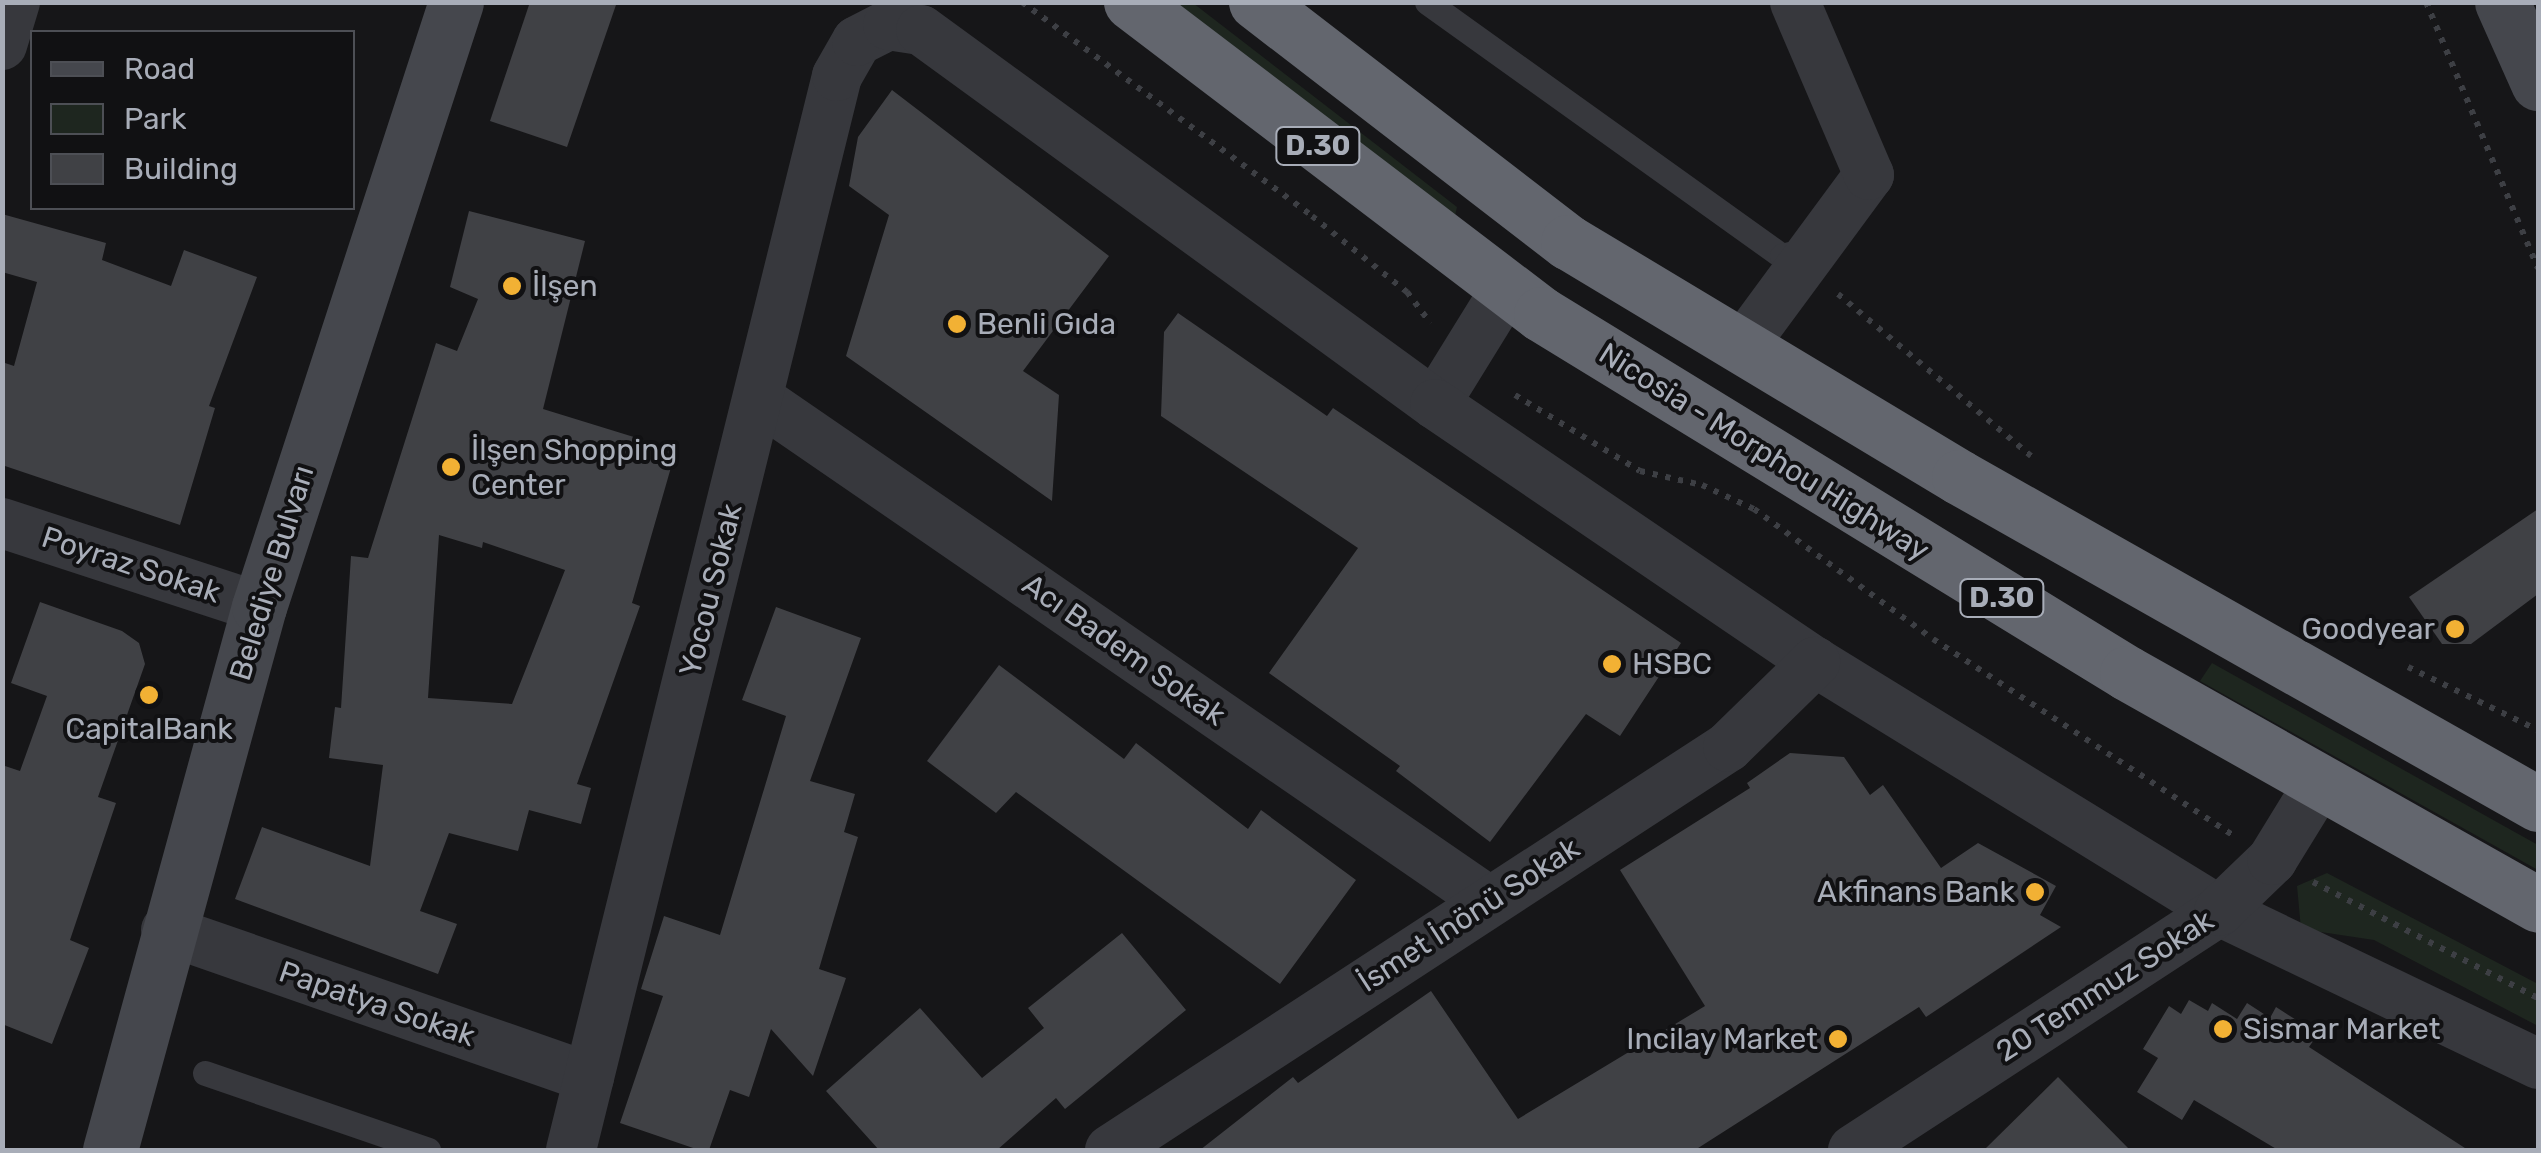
<!DOCTYPE html>
<html>
<head>
<meta charset="utf-8">
<style>
	body { margin:0 }
	#map { position:relative; width:2541px; height:1153px; overflow:hidden; background:#161618; font-family:Rubik,sans-serif }
	div>[style] { position:absolute }
	.green>* { inset:0; background:#1e261f }
	.building>* { inset:0; background:#404145 }
	.path>* { height:6px; margin-top:-3px; transform-origin:0; background:repeating-linear-gradient(90deg,#3d3f44 0 5px,transparent 0 13px) }
	.lane>* { height:25px; margin:-12.5px; padding:0 12.5px; transform-origin:12.5px; border-radius:12.5px; background:#37383d }
	.street>* { height:50px; margin:-25px; padding:0 25px; transform-origin:25px; border-radius:25px; background:#37383d }
	.secondary>* { height:55px; margin:-27.5px; padding:0 27.5px; transform-origin:27.5px; border-radius:27.5px; background:#45474d }
	.highway>* { height:55px; margin:-27.5px; padding:0 27.5px; transform-origin:27.5px; border-radius:27.5px; background:#63666e }
	.dots>* { width:28px; height:28px; translate:-50% -50%; box-sizing:border-box; border:5px solid #111113; border-radius:50% }
	span { translate:-50% -50%; white-space:nowrap; text-align:center; line-height:1.15; -webkit-text-stroke:8px #111113; paint-order:stroke }
	.shield-label span { padding:2px 8px; background:#111113; border:2px solid; border-radius:8px; -webkit-text-stroke-width:0 }
	.shield-label { font-size:28px; color:#a8adb8; font-weight:700 }
	.poi-label { font-size:30px; color:#a8adb8 }
	.left { translate:0 -50%; text-align:left }
	.right { translate:-100% -50%; text-align:right }
	.street-label { font-size:30px; color:#a8adb8 }
	.frame { position:absolute; inset:0; border:5px solid #a8adb8; pointer-events:none }
	.legend { position:absolute; left:30px; top:30px; width:325px; height:180px; box-sizing:border-box; background:#111113; border:2px solid #4d4f55; margin:0; padding:12px 18px; list-style:none; font-size:30px; color:#a8adb8 }
	.legend li { display:flex; align-items:center; gap:20px; height:50px }
	.legend b { width:50px; border:2px solid #4d4f55 }
</style>
</head>
<body>
<div id="map">
	<div class="green">
		<i style="clip-path:polygon(1159px 3px,1193px 3px,1457px 207px,1453px 225px)"></i>
		<i style="clip-path:polygon(2212px 663px,2538px 845px,2538px 870px,2200px 681px)"></i>
		<i style="clip-path:polygon(2327px 873px,2538px 984px,2538px 1026px,2374px 940px,2301px 929px,2297px 886px)"></i>
	</div>
	<div class="building">
		<i style="clip-path:polygon(530px 2px,617px 2px,567px 147px,490px 121px)"></i>
		<i style="clip-path:polygon(892px 90px,1109px 256px,1023px 371px,1059px 395px,1052px 501px,846px 356px,889px 215px,849px 186px,858px 137px)"></i>
		<i style="clip-path:polygon(evenodd,469px 211px,585px 241px,543px 409px,676px 450px,632px 603px,640px 606px,577px 784px,591px 788px,581px 824px,529px 810px,518px 851px,449px 833px,420px 911px,457px 924px,438px 974px,235px 899px,262px 827px,370px 866px,383px 765px,329px 758px,335px 707px,341px 708px,351px 556px,368px 558px,436px 343px,457px 351px,478px 299px,450px 287px,469px 211px,439px 535px,482px 548px,483px 542px,565px 570px,512px 704px,428px 698px,439px 535px)"></i>
		<i style="clip-path:polygon(2px 214px,106px 243px,102px 260px,171px 286px,184px 250px,257px 277px,209px 406px,215px 408px,180px 525px,2px 465px,2px 362px,14px 366px,37px 282px,2px 272px)"></i>
		<i style="clip-path:polygon(1178px 313px,1327px 416px,1333px 408px,1681px 643px,1620px 736px,1586px 714px,1490px 842px,1396px 771px,1400px 766px,1269px 673px,1358px 548px,1161px 416px,1164px 332px)"></i>
		<i style="clip-path:polygon(2538px 509px,2538px 594px,2471px 644px,2442px 644px,2409px 597px)"></i>
		<i style="clip-path:polygon(40px 602px,122px 631px,139px 643px,145px 664px,98px 797px,116px 803px,70px 940px,89px 948px,52px 1044px,2px 1024px,2px 765px,20px 771px,47px 696px,11px 683px)"></i>
		<i style="clip-path:polygon(776px 607px,861px 638px,810px 781px,855px 794px,844px 832px,858px 837px,819px 969px,846px 978px,813px 1076px,771px 1029px,749px 1097px,730px 1090px,709px 1150px,699px 1150px,620px 1123px,663px 996px,641px 989px,664px 916px,720px 935px,786px 716px,742px 700px)"></i>
		<i style="clip-path:polygon(999px 665px,1124px 759px,1136px 743px,1248px 829px,1261px 810px,1356px 880px,1280px 984px,1016px 792px,996px 813px,927px 761px)"></i>
		<i style="clip-path:polygon(1790px 753px,1844px 757px,1870px 795px,1883px 785px,1941px 868px,1978px 843px,2056px 886px,2040px 915px,2061px 927px,1926px 1017px,1919px 1007px,1695px 1150px,1200px 1150px,1293px 1077px,1298px 1083px,1431px 991px,1518px 1119px,1705px 1006px,1620px 870px,1750px 788px,1747px 783px)"></i>
		<i style="clip-path:polygon(1122px 933px,1186px 1010px,1065px 1109px,1056px 1098px,997px 1150px,879px 1150px,826px 1091px,920px 1008px,982px 1078px,1044px 1028px,1028px 1008px)"></i>
		<i style="clip-path:polygon(2189px 1000px,2208px 1011px,2212px 1003px,2237px 1019px,2247px 1003px,2270px 1018px,2276px 1007px,2318px 1034px,2309px 1047px,2468px 1150px,2278px 1150px,2194px 1100px,2182px 1120px,2137px 1092px,2158px 1058px,2143px 1049px,2169px 1006px,2181px 1014px)"></i>
		<i style="clip-path:polygon(2058px 1077px,2130px 1150px,1984px 1150px)"></i>
	</div>
	<div class="path">
		<i style="left:1022px;top:2px;width:360px;rotate:36.4deg"></i>
		<i style="left:1312px;top:216px;width:122px;rotate:38.7deg"></i>
		<i style="left:1407px;top:292px;width:39px;rotate:53deg"></i>
		<i style="left:2426px;top:2px;width:289px;rotate:67.2deg"></i>
		<i style="left:1838px;top:294px;width:252px;rotate:40deg"></i>
		<i style="left:1515px;top:395px;width:146px;rotate:31.3deg"></i>
		<i style="left:1640px;top:471px;width:64px;rotate:12.7deg"></i>
		<i style="left:1702px;top:485px;width:57px;rotate:24.8deg"></i>
		<i style="left:1754px;top:509px;width:221px;rotate:36deg"></i>
		<i style="left:1933px;top:639px;width:358px;rotate:33.2deg"></i>
		<i style="left:2408px;top:667px;width:144px;rotate:25.9deg"></i>
		<i style="left:2313px;top:882px;width:253px;rotate:27.3deg"></i>
	</div>
	<div class="lane">
		<i style="left:1427px;top:2px;width:437px;rotate:35.6deg"></i>
		<i style="left:1782px;top:256px;width:29px;rotate:-14deg"></i>
		<i style="left:205px;top:1073px;width:236px;rotate:19deg"></i>
	</div>
	<div class="street">
		<i style="left:2px;top:45px;width:45px;rotate:-73.2deg"></i>
		<i style="left:1742px;top:347px;width:214px;rotate:-53.6deg"></i>
		<i style="left:1869px;top:175px;width:188px;rotate:-113.2deg"></i>
		<i style="left:759px;top:399px;width:886px;rotate:34.52deg"></i>
		<i style="left:1435px;top:404px;width:135px;rotate:-58.3deg"></i>
		<i style="left:2px;top:523px;width:270px;rotate:18.1deg"></i>
		<i style="left:166px;top:930px;width:448px;rotate:19.2deg"></i>
		<i style="left:571px;top:1150px;width:1106px;rotate:-76.09deg"></i>
		<i style="left:837px;top:76px;width:40px;rotate:-60.3deg"></i>
		<i style="left:857px;top:41px;width:35px;rotate:-27deg"></i>
		<i style="left:888px;top:25px;width:33px;rotate:9deg"></i>
		<i style="left:921px;top:30px;width:636px;rotate:36.04deg"></i>
		<i style="left:1435px;top:404px;width:459px;rotate:34.2deg"></i>
		<i style="left:1815px;top:662px;width:475px;rotate:31.6deg"></i>
		<i style="left:2219px;top:911px;width:354px;rotate:25.6deg"></i>
		<i style="left:1110px;top:1150px;width:738px;rotate:-33.11deg"></i>
		<i style="left:1728px;top:747px;width:122px;rotate:-44.3deg"></i>
		<i style="left:1853px;top:1150px;width:437px;rotate:-33.1deg"></i>
		<i style="left:2219px;top:911px;width:74px;rotate:-43.9deg"></i>
		<i style="left:2272px;top:860px;width:92px;rotate:-58.4deg"></i>
	</div>
	<div class="secondary">
		<i style="left:2502px;top:2px;width:89px;rotate:66deg"></i>
		<i style="left:110px;top:1150px;width:563px;rotate:-74.66deg"></i>
		<i style="left:259px;top:607px;width:636px;rotate:-71.96deg"></i>
	</div>
	<div class="highway">
		<i style="left:1131px;top:2px;width:515px;rotate:37.27deg"></i>
		<i style="left:1541px;top:314px;width:687px;rotate:31.49deg"></i>
		<i style="left:2127px;top:673px;width:472px;rotate:29.4deg"></i>
		<i style="left:1256px;top:2px;width:394px;rotate:37.6deg"></i>
		<i style="left:1568px;top:242px;width:456px;rotate:31deg"></i>
		<i style="left:1959px;top:477px;width:665px;rotate:29.46deg"></i>
	</div>
	<div class="dots">
		<i style="left:512px;top:286px;background:#f2b134"></i>
		<i style="left:957px;top:324px;background:#f2b134"></i>
		<i style="left:451px;top:467px;background:#f2b134"></i>
		<i style="left:2455px;top:629px;background:#f2b134"></i>
		<i style="left:1612px;top:664px;background:#f2b134"></i>
		<i style="left:149px;top:695px;background:#f2b134"></i>
		<i style="left:2035px;top:892px;background:#f2b134"></i>
		<i style="left:2223px;top:1029px;background:#f2b134"></i>
		<i style="left:1838px;top:1039px;background:#f2b134"></i>
	</div>
	<div class="shield-label">
		<span style="left:1318px;top:146px">D.30</span>
		<span style="left:2002px;top:598px">D.30</span>
	</div>
	<div class="poi-label">
		<span class="left" style="left:532px;top:286px">İlşen</span>
		<span class="left" style="left:977px;top:324px">Benli Gıda</span>
		<span class="left" style="left:471px;top:467px">İlşen Shopping<br>Center</span>
		<span class="right" style="left:2435px;top:629px">Goodyear</span>
		<span class="left" style="left:1632px;top:664px">HSBC</span>
		<span style="left:149px;top:729px">CapitalBank</span>
		<span class="right" style="left:2015px;top:892px">Akfinans Bank</span>
		<span class="left" style="left:2243px;top:1029px">Sismar Market</span>
		<span class="right" style="left:1818px;top:1039px">Incilay Market</span>
	</div>
	<div class="street-label">
		<span style="left:1764px;top:452px;rotate:32deg">Nicosia - Morphou Highway</span>
		<span style="left:131px;top:565px;rotate:18deg">Poyraz Sokak</span>
		<span style="left:272px;top:573px;rotate:-73deg">Belediye Bulvarı</span>
		<span style="left:711px;top:590px;rotate:-76deg">Yocou Sokak</span>
		<span style="left:1124px;top:650px;rotate:35deg">Acı Badem Sokak</span>
		<span style="left:1469px;top:915px;rotate:-33deg">İsmet İnönü Sokak</span>
		<span style="left:2105px;top:986px;rotate:-33deg">20 Temmuz Sokak</span>
		<span style="left:377px;top:1004px;rotate:19deg">Papatya Sokak</span>
	</div>
	<div class="frame"></div>
	<ul class="legend">
	<li><b style="height:12px;background:#45474d"></b>Road</li>
	<li><b style="height:28px;background:#1e261f"></b>Park</li>
	<li><b style="height:28px;background:#404145"></b>Building</li>
	</ul>
</div>
</body>
</html>
